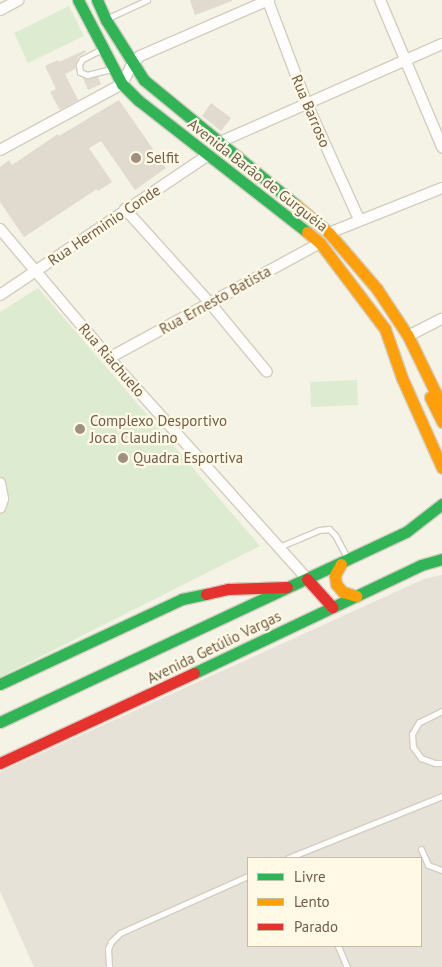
<!DOCTYPE html>
<html>
<head>
<meta charset="utf-8">
<style>
	body { margin:0 }
	#map { position:relative; width:442px; height:967px; overflow:hidden; background:#f5f2e6; font-family:"PT Sans",sans-serif }
	div>[style] { position:absolute }
	.industrial>* { inset:0; background:#e7e2d7 }
	.green>* { inset:0; background:#ddecd1 }
	.building>* { inset:0; background:#e1dace }
	.roads { filter:drop-shadow(1px 0 #d3cdc1) drop-shadow(-1px 0 #d3cdc1) drop-shadow(0 1px #d3cdc1) drop-shadow(0 -1px #d3cdc1) }
	.lane>* { height:5px; margin:-2.5px; padding:0 2.5px; transform-origin:2.5px; border-radius:2.5px; background:#fefdfb }
	.street>* { height:10px; margin:-5px; padding:0 5px; transform-origin:5px; border-radius:5px; background:#fefdfb }
	.fast>* { height:11px; margin:-5.5px; padding:0 5.5px; transform-origin:5.5px; border-radius:5.5px; background:#30b455 }
	.slow>* { height:11px; margin:-5.5px; padding:0 5.5px; transform-origin:5.5px; border-radius:5.5px; background:#ff9f0a }
	.jam>* { height:11px; margin:-5.5px; padding:0 5.5px; transform-origin:5.5px; border-radius:5.5px; background:#e5322d }
	.dots>* { width:14px; height:14px; translate:-50% -50%; box-sizing:border-box; border:2px solid #fff9e6; border-radius:50% }
	span { translate:-50% -50%; white-space:nowrap; text-align:center; line-height:1.15; -webkit-text-stroke:4.5px #fff9e6; paint-order:stroke }
	.street-label { font-size:15px; color:#715d48 }
	.poi-label { font-size:15px; color:#715d48 }
	.left { translate:0 -50%; text-align:left }
	.legend { position:absolute; left:247px; top:857px; width:175px; height:90px; box-sizing:border-box; background:#fff9e6; border:1px solid #c6bba7; margin:0; padding:6px 9px; list-style:none; font-size:15px; color:#715d48 }
	.legend li { display:flex; align-items:center; gap:10px; height:25px }
	.legend b { width:25px; border:1px solid #c6bba7 }
</style>
</head>
<body>
<div id="map">
	<div class="industrial">
		<i style="clip-path:polygon(evenodd,442px 575px,442px 967px,34px 967px,0 891px,0 772px,424px 579px,442px 575px,248px 858px,421px 858px,421px 946px,248px 946px,248px 858px)"></i>
	</div>
	<div class="green">
		<i style="clip-path:polygon(69px 6px,84px 36px,28px 63px,14px 33px)"></i>
		<i style="clip-path:polygon(38px 288px,260px 546px,0 677px,0 312px)"></i>
		<i style="clip-path:polygon(357px 380px,358px 405px,311px 407px,310px 382px)"></i>
	</div>
	<div class="building">
		<i style="clip-path:polygon(190px 0,232px 0,232px 1px,195px 15px)"></i>
		<i style="clip-path:polygon(85px 50px,86px 52px,78px 57px,75px 69px,65px 74px,78px 100px,60px 110px,50px 92px,56px 89px,45px 66px,58px 60px,59px 62px)"></i>
		<i style="clip-path:polygon(98px 77px,101px 84px,88px 90px,83px 78px)"></i>
		<i style="clip-path:polygon(119px 100px,166px 168px,135px 190px,101px 141px,89px 148px,112px 182px,98px 191px,97px 189px,24px 237px,0 202px,0 167px,9px 160px,12px 165px,58px 134px,59px 136px)"></i>
		<i style="clip-path:polygon(211px 103px,231px 118px,221px 131px,202px 116px)"></i>
	</div>
	<div class="roads">
		<div class="lane">
			<i style="left:108px;top:18px;width:43px;rotate:-24.8deg"></i>
			<i style="left:102px;top:49px;width:22px;rotate:153deg"></i>
			<i style="left:82px;top:59px;width:7px;rotate:117deg"></i>
			<i style="left:79px;top:65px;width:7px;rotate:82deg"></i>
			<i style="left:80px;top:72px;width:8px;rotate:23deg"></i>
			<i style="left:87px;top:75px;width:25px;rotate:-14deg"></i>
			<i style="left:279px;top:547px;width:43px;rotate:-23deg"></i>
			<i style="left:319px;top:530px;width:10px;rotate:-6deg"></i>
			<i style="left:329px;top:529px;width:8px;rotate:45deg"></i>
			<i style="left:335px;top:535px;width:24px;rotate:62deg"></i>
			<i style="left:442px;top:711px;width:25px;rotate:154deg"></i>
			<i style="left:419px;top:722px;width:14px;rotate:120deg"></i>
			<i style="left:412px;top:734px;width:13px;rotate:86deg"></i>
			<i style="left:413px;top:747px;width:14px;rotate:54deg"></i>
			<i style="left:421px;top:758px;width:15px;rotate:20deg"></i>
			<i style="left:435px;top:763px;width:7px"></i>
			<i style="left:421px;top:849px;width:17px;rotate:66deg"></i>
			<i style="left:428px;top:865px;width:15px;rotate:20deg"></i>
			<i style="left:288px;top:858px;width:166px;rotate:-21.9deg"></i>
			<i style="left:338px;top:946px;width:23px;rotate:67deg"></i>
			<i style="left:109px;top:967px;width:18px;rotate:-93deg"></i>
			<i style="left:108px;top:949px;width:8px;rotate:-67deg"></i>
			<i style="left:111px;top:942px;width:13px;rotate:-45deg"></i>
			<i style="left:120px;top:933px;width:140px;rotate:-24deg"></i>
		</div>
		<div class="street">
			<i style="left:380px;top:0;width:160px;rotate:67.1deg"></i>
			<i style="left:268px;top:1px;width:110px;rotate:69.3deg"></i>
			<i style="left:307px;top:104px;width:126px;rotate:65.7deg"></i>
			<i style="left:0;top:10px;width:21px;rotate:-28deg"></i>
			<i style="left:220px;top:142px;width:243px;rotate:-23.8deg"></i>
			<i style="left:0;top:150px;width:139px;rotate:-28.4deg"></i>
			<i style="left:122px;top:84px;width:22px;rotate:-63deg"></i>
			<i style="left:132px;top:64px;width:11px;rotate:-45deg"></i>
			<i style="left:140px;top:56px;width:141px;rotate:-23.5deg"></i>
			<i style="left:125px;top:209px;width:127px;rotate:47.9deg"></i>
			<i style="left:210px;top:303px;width:89px;rotate:50.4deg"></i>
			<i style="left:0;top:229px;width:169px;rotate:49.8deg"></i>
			<i style="left:109px;top:358px;width:297px;rotate:48.1deg"></i>
			<i style="left:329px;top:233px;width:122px;rotate:-21.7deg"></i>
			<i style="left:0;top:295px;width:251px;rotate:-33.9deg"></i>
			<i style="left:408px;top:336px;width:38px;rotate:-27deg"></i>
			<i style="left:109px;top:358px;width:240px;rotate:-28.6deg"></i>
			<i style="left:0;top:483px;width:16px;rotate:79deg"></i>
			<i style="left:3px;top:499px;width:9px;rotate:108deg"></i>
		</div>
		<div class="fast">
			<i style="left:78px;top:0;width:95px;rotate:62.4deg"></i>
			<i style="left:122px;top:84px;width:23px;rotate:45deg"></i>
			<i style="left:138px;top:100px;width:214px;rotate:38deg"></i>
			<i style="left:97px;top:0;width:22px;rotate:66deg"></i>
			<i style="left:106px;top:20px;width:71px;rotate:57.7deg"></i>
			<i style="left:144px;top:80px;width:197px;rotate:39.4deg"></i>
			<i style="left:194px;top:673px;width:251px;rotate:-25.4deg"></i>
			<i style="left:421px;top:565px;width:22px;rotate:-16deg"></i>
			<i style="left:0;top:684px;width:201px;rotate:-25deg"></i>
			<i style="left:182px;top:599px;width:25px;rotate:-12deg"></i>
			<i style="left:0;top:722px;width:448px;rotate:-25.1deg"></i>
			<i style="left:406px;top:532px;width:46px;rotate:-37.9deg"></i>
		</div>
		<div class="slow">
			<i style="left:296px;top:205px;width:43px;rotate:40.3deg"></i>
			<i style="left:329px;top:233px;width:74px;rotate:49.4deg"></i>
			<i style="left:377px;top:289px;width:56px;rotate:56.6deg"></i>
			<i style="left:408px;top:336px;width:78px;rotate:64.1deg"></i>
			<i style="left:307px;top:232px;width:17px;rotate:40deg"></i>
			<i style="left:320px;top:243px;width:108px;rotate:52.9deg"></i>
			<i style="left:385px;top:329px;width:52px;rotate:70.9deg"></i>
			<i style="left:402px;top:378px;width:98px;rotate:66deg"></i>
			<i style="left:430px;top:397px;width:28px;rotate:64deg"></i>
			<i style="left:341px;top:564px;width:13px;rotate:119deg"></i>
			<i style="left:335px;top:575px;width:9px;rotate:84deg"></i>
			<i style="left:336px;top:584px;width:11px;rotate:49deg"></i>
			<i style="left:343px;top:592px;width:14px;rotate:17deg"></i>
		</div>
		<div class="jam">
			<i style="left:307px;top:579px;width:38px;rotate:48deg"></i>
			<i style="left:206px;top:594px;width:23px;rotate:-13deg"></i>
			<i style="left:228px;top:589px;width:59px;rotate:-1.9deg"></i>
			<i style="left:0;top:763px;width:214px;rotate:-24.9deg"></i>
		</div>
	</div>
	<div class="dots">
		<i style="left:136px;top:158px;background:#9f917f"></i>
		<i style="left:80px;top:429px;background:#9f917f"></i>
		<i style="left:123px;top:458px;background:#9f917f"></i>
	</div>
	<div class="street-label">
		<span style="left:311px;top:111px;rotate:67deg">Rua Barroso</span>
		<span style="left:258px;top:175px;rotate:38deg">Avenida Barão de Gurguéia</span>
		<span style="left:104px;top:225px;rotate:-34deg">Rua Herminio Conde</span>
		<span style="left:215px;top:300px;rotate:-29deg">Rua Ernesto Batista</span>
		<span style="left:112px;top:360px;rotate:49deg">Rua Riachuelo</span>
		<span style="left:214px;top:647px;rotate:-26deg">Avenida Getúlio Vargas</span>
	</div>
	<div class="poi-label">
		<span class="left" style="left:146px;top:158px">Selfit</span>
		<span class="left" style="left:90px;top:429px">Complexo Desportivo<br>Joca Claudino</span>
		<span class="left" style="left:133px;top:458px">Quadra Esportiva</span>
	</div>
	<ul class="legend">
	<li><b style="height:6px;background:#30b455"></b>Livre</li>
	<li><b style="height:6px;background:#ff9f0a"></b>Lento</li>
	<li><b style="height:6px;background:#e5322d"></b>Parado</li>
	</ul>
</div>
</body>
</html>
